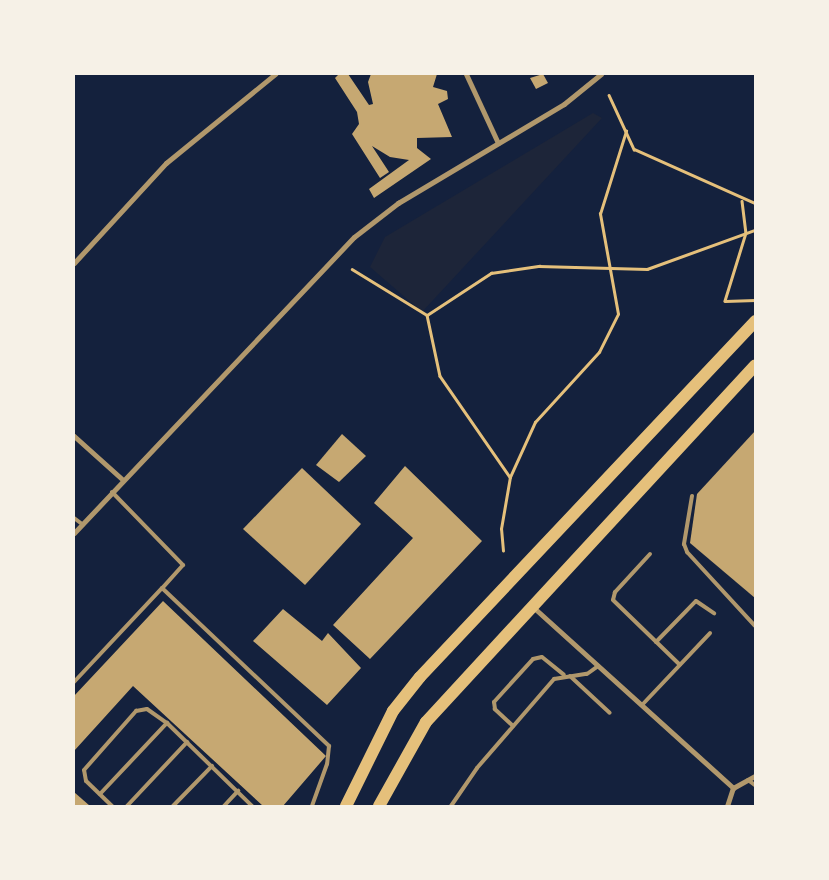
<!DOCTYPE html>
<html>
<head>
<meta charset="utf-8">
<style>
	body { margin:0 }
	#map { position:relative; width:829px; height:880px; overflow:hidden; background:#14213d; font-family:Mulish,sans-serif }
	div>[style] { position:absolute }
	.green>* { inset:0; background:#1d2539 }
	.building>* { inset:0; background:#c6a872 }
	.path>* { height:2.5px; margin:-1.25px; padding:0 1.25px; transform-origin:1.25px; border-radius:1.25px; background:#e5c07b }
	.service>* { height:4px; margin:-2px; padding:0 2px; transform-origin:2px; border-radius:2px; background:#b1986c }
	.minor>* { height:5px; margin:-2.5px; padding:0 2.5px; transform-origin:2.5px; border-radius:2.5px; background:#b1986c }
	.primary>* { height:12px; margin:-6px; padding:0 6px; transform-origin:6px; border-radius:6px; background:#e5c07b }
	span { translate:-50% -50%; white-space:nowrap; text-align:center; line-height:1.15; -webkit-text-stroke:4.5px #f6f1e7; paint-order:stroke }
	.frame { position:absolute; inset:0; border:75px solid #f6f1e7; pointer-events:none }
</style>
</head>
<body>
<div id="map">
	<div class="green">
		<i style="clip-path:polygon(593px 113px,602px 118px,422px 312px,370px 267px,385px 237px)"></i>
	</div>
	<div class="building">
		<i style="clip-path:polygon(339px 74px,348px 74px,369px 105px,373px 104px,368px 82px,371px 74px,437px 74px,433px 87px,447px 91px,448px 99px,438px 104px,452px 137px,417px 138px,417px 148px,431px 159px,374px 198px,369px 189px,409px 160px,390px 157px,372px 146px,389px 172px,380px 178px,352px 134px,359px 124px,357px 112px,335px 78px)"></i>
		<i style="clip-path:polygon(543px 74px,548px 83px,536px 89px,530px 78px)"></i>
		<i style="clip-path:polygon(755px 431px,755px 598px,690px 543px,697px 494px)"></i>
		<i style="clip-path:polygon(342px 434px,366px 456px,339px 482px,316px 465px)"></i>
		<i style="clip-path:polygon(405px 466px,482px 541px,370px 659px,333px 625px,413px 538px,374px 503px)"></i>
		<i style="clip-path:polygon(302px 468px,361px 524px,305px 585px,243px 529px)"></i>
		<i style="clip-path:polygon(163px 601px,326px 756px,283px 806px,263px 806px,133px 686px,74px 751px,74px 696px)"></i>
		<i style="clip-path:polygon(283px 609px,322px 641px,328px 633px,361px 668px,327px 705px,253px 641px)"></i>
		<i style="clip-path:polygon(74px 792px,90px 806px,74px 806px)"></i>
	</div>
	<div class="path">
		<i style="left:609px;top:95px;width:60px;rotate:65.2deg"></i>
		<i style="left:634px;top:149px;width:133px;rotate:24.1deg"></i>
		<i style="left:742px;top:201px;width:32px;rotate:83deg"></i>
		<i style="left:746px;top:233px;width:71px;rotate:107.2deg"></i>
		<i style="left:725px;top:301px;width:30px;rotate:-2deg"></i>
		<i style="left:352px;top:269px;width:88px;rotate:31.5deg"></i>
		<i style="left:427px;top:315px;width:77px;rotate:-33.3deg"></i>
		<i style="left:491px;top:273px;width:49px;rotate:-8.3deg"></i>
		<i style="left:539px;top:266px;width:108px;rotate:1.6deg"></i>
		<i style="left:647px;top:269px;width:115px;rotate:-19.9deg"></i>
		<i style="left:427px;top:315px;width:62px;rotate:78deg"></i>
		<i style="left:440px;top:376px;width:123px;rotate:55.3deg"></i>
		<i style="left:503px;top:551px;width:22px;rotate:-95deg"></i>
		<i style="left:501px;top:529px;width:53px;rotate:-80.2deg"></i>
		<i style="left:510px;top:477px;width:60px;rotate:-65.6deg"></i>
		<i style="left:535px;top:422px;width:95px;rotate:-47.6deg"></i>
		<i style="left:599px;top:352px;width:42px;rotate:-63.4deg"></i>
		<i style="left:618px;top:314px;width:102px;rotate:-100.2deg"></i>
		<i style="left:600px;top:214px;width:87px;rotate:-72.6deg"></i>
	</div>
	<div class="service">
		<i style="left:112px;top:492px;width:102px;rotate:45.8deg"></i>
		<i style="left:183px;top:565px;width:31px;rotate:132deg"></i>
		<i style="left:162px;top:588px;width:230px;rotate:43.4deg"></i>
		<i style="left:329px;top:746px;width:18px;rotate:96deg"></i>
		<i style="left:327px;top:764px;width:45px;rotate:109.7deg"></i>
		<i style="left:692px;top:496px;width:49px;rotate:99.5deg"></i>
		<i style="left:684px;top:544px;width:9px;rotate:69deg"></i>
		<i style="left:687px;top:552px;width:100px;rotate:47.4deg"></i>
		<i style="left:74px;top:518px;width:10px;rotate:37deg"></i>
		<i style="left:650px;top:554px;width:52px;rotate:132.6deg"></i>
		<i style="left:615px;top:592px;width:8px;rotate:104deg"></i>
		<i style="left:613px;top:600px;width:93px;rotate:44.1deg"></i>
		<i style="left:656px;top:642px;width:57px;rotate:-45.7deg"></i>
		<i style="left:696px;top:601px;width:22px;rotate:34deg"></i>
		<i style="left:570px;top:676px;width:54px;rotate:42.8deg"></i>
		<i style="left:74px;top:682px;width:129px;rotate:-46.9deg"></i>
		<i style="left:642px;top:705px;width:99px;rotate:-46.6deg"></i>
		<i style="left:513px;top:726px;width:25px;rotate:-137deg"></i>
		<i style="left:495px;top:709px;width:7px;rotate:-98deg"></i>
		<i style="left:494px;top:702px;width:58px;rotate:-47.8deg"></i>
		<i style="left:533px;top:659px;width:9px;rotate:-13deg"></i>
		<i style="left:542px;top:657px;width:28px;rotate:39deg"></i>
		<i style="left:748px;top:780px;width:9px;rotate:36deg"></i>
		<i style="left:100px;top:794px;width:98px;rotate:-46.7deg"></i>
		<i style="left:112px;top:806px;width:36px;rotate:-136deg"></i>
		<i style="left:86px;top:781px;width:11px;rotate:-100deg"></i>
		<i style="left:84px;top:770px;width:79px;rotate:-48.6deg"></i>
		<i style="left:136px;top:711px;width:11px;rotate:-10deg"></i>
		<i style="left:147px;top:709px;width:24px;rotate:35deg"></i>
		<i style="left:167px;top:723px;width:119px;rotate:44.3deg"></i>
		<i style="left:127px;top:806px;width:88px;rotate:-46.8deg"></i>
		<i style="left:173px;top:806px;width:56px;rotate:-45.7deg"></i>
		<i style="left:224px;top:806px;width:21px;rotate:-47deg"></i>
		<i style="left:451px;top:806px;width:46px;rotate:-55.6deg"></i>
		<i style="left:477px;top:768px;width:118px;rotate:-49.1deg"></i>
		<i style="left:554px;top:679px;width:33px;rotate:-9deg"></i>
		<i style="left:587px;top:674px;width:14px;rotate:-36deg"></i>
	</div>
	<div class="minor">
		<i style="left:466px;top:74px;width:76px;rotate:65.1deg"></i>
		<i style="left:74px;top:263px;width:136px;rotate:-47.4deg"></i>
		<i style="left:166px;top:163px;width:141px;rotate:-39.2deg"></i>
		<i style="left:74px;top:436px;width:64px;rotate:41.9deg"></i>
		<i style="left:74px;top:533px;width:407px;rotate:-46.6deg"></i>
		<i style="left:354px;top:237px;width:56px;rotate:-37.7deg"></i>
		<i style="left:398px;top:203px;width:193px;rotate:-30.8deg"></i>
		<i style="left:564px;top:104px;width:48px;rotate:-39deg"></i>
		<i style="left:533px;top:607px;width:270px;rotate:42.1deg"></i>
		<i style="left:727px;top:806px;width:19px;rotate:-72deg"></i>
		<i style="left:733px;top:788px;width:25px;rotate:-29deg"></i>
	</div>
	<div class="primary">
		<i style="left:346px;top:806px;width:106px;rotate:-63.7deg"></i>
		<i style="left:393px;top:711px;width:43px;rotate:-51.5deg"></i>
		<i style="left:420px;top:677px;width:489px;rotate:-46.7deg"></i>
		<i style="left:379px;top:806px;width:96px;rotate:-60.8deg"></i>
		<i style="left:426px;top:722px;width:485px;rotate:-47.3deg"></i>
	</div>
	<div class="frame"></div>
</div>
</body>
</html>
